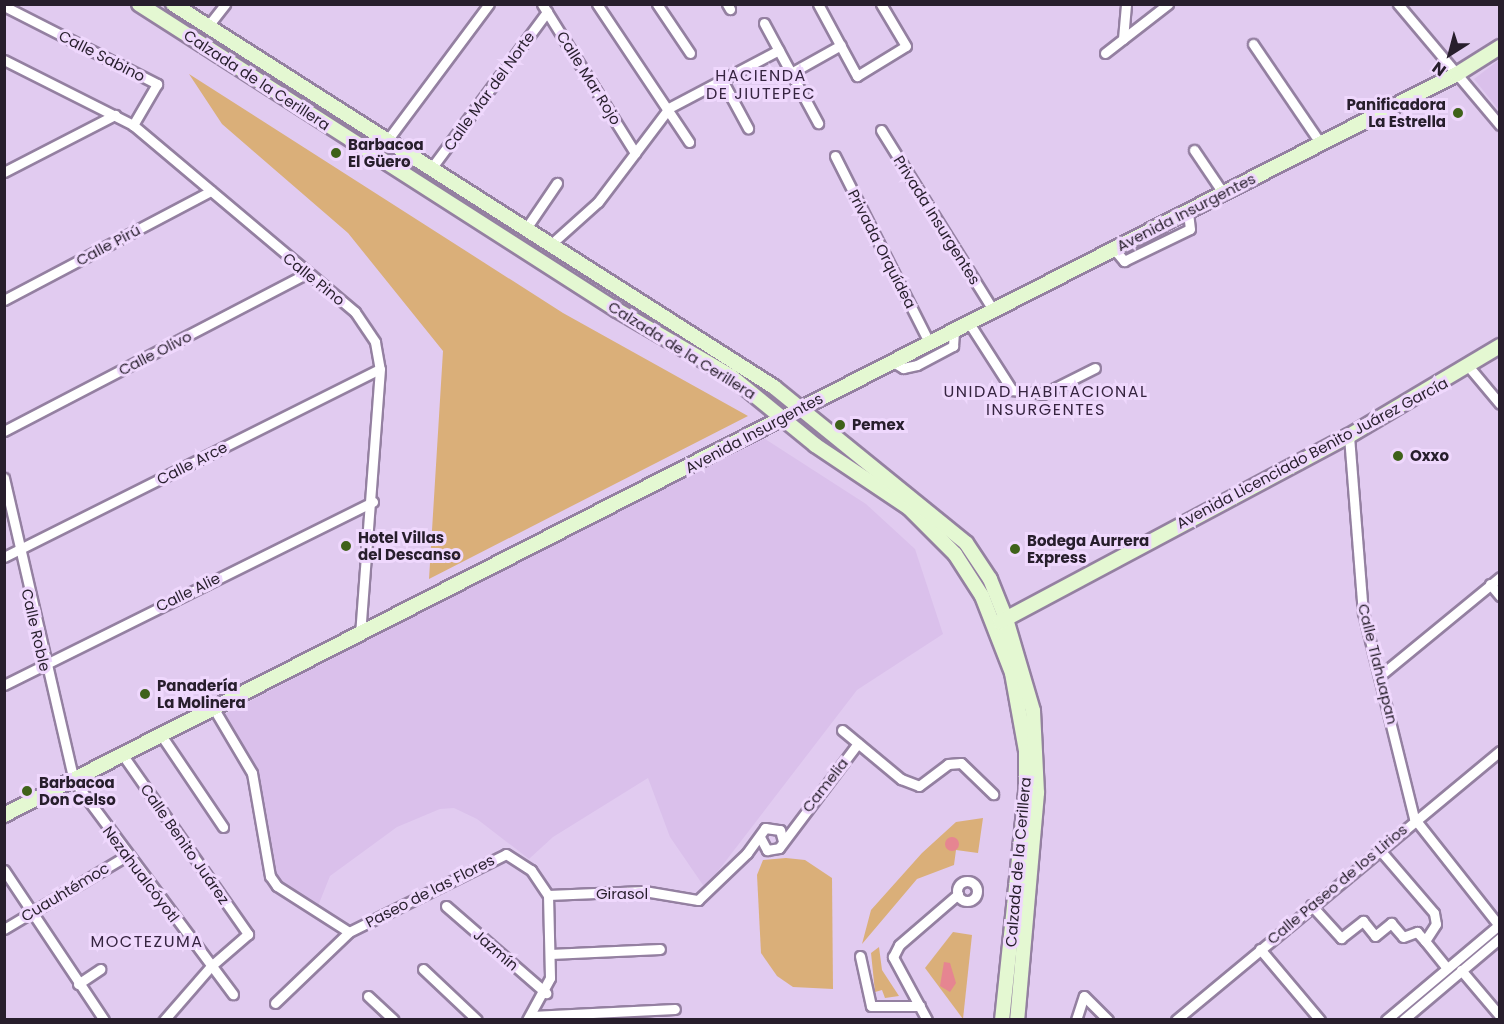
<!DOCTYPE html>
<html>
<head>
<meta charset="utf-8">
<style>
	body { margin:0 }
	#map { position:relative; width:1504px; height:1024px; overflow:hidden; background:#e1cbf0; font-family:Poppins,sans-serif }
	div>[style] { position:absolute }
	.built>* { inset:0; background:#dac0eb }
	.green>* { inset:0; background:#daaf79 }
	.water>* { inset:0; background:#e68591 }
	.round { border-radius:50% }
	.roads { filter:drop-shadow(2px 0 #9480a1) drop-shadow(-2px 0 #9480a1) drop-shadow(0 2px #9480a1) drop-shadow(0 -2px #9480a1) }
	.street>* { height:9px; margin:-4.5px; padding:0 4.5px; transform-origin:4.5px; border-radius:4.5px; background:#fff }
	.street>.ring { margin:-4.5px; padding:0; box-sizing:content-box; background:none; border:9px solid #fff; border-radius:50% }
	.secondary>* { height:14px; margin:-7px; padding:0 7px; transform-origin:7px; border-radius:7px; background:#e4f8d2 }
	.dots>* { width:16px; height:16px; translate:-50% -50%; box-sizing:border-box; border:3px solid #efd8fd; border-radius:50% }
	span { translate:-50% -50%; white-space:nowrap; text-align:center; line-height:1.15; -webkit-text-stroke:6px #efd8fd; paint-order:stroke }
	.street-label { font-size:15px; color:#271e2c }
	.poi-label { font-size:15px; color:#271e2c; font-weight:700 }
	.right { translate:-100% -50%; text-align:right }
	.left { translate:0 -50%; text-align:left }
	.neighbourhood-label { font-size:16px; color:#362440; letter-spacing:1.5px }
	.frame { position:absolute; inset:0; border:6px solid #271e2c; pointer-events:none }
	.north { position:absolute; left:1420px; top:24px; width:60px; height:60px; -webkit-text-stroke:4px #efd8fd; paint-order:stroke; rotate:216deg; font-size:16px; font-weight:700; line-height:24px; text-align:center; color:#271e2c }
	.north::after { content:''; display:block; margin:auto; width:21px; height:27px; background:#271e2c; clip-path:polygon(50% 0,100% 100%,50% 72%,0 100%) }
</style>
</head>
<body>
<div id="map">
	<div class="built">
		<i style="clip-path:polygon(1499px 60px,1499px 110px,1474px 79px)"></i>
		<i style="clip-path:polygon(762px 437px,866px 504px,915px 549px,943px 634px,857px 690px,705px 888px,670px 837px,648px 778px,553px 837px,529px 859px,477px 819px,454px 808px,440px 809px,397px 827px,330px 876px,318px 906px,280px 883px,267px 857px,254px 764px,223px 715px)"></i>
	</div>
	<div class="green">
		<i style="clip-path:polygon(189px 74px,563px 313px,748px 416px,429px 579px,443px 351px,348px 233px,222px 124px)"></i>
		<i style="clip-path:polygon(983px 818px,978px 853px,956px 850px,954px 865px,917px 879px,862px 944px,871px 910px,922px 853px,956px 822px)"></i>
		<i style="clip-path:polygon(786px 858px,805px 860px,832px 878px,833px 989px,793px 987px,777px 976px,761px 953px,757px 875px,763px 860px)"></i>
		<i style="clip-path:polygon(953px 932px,972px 935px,963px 1019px,925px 968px)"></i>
		<i style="clip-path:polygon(879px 947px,882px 970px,899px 996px,885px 998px,882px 990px,875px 992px,871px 953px)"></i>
	</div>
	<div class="water">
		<i class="round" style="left:945px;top:837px;width:14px;height:14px"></i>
		<i style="clip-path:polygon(944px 962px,950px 963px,956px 983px,950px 992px,940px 986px)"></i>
	</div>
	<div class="roads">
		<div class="street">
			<i style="left:542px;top:4px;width:176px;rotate:58deg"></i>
			<i style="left:597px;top:4px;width:166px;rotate:56.3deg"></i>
			<i style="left:657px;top:4px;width:59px;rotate:56deg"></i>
			<i style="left:727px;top:4px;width:6px;rotate:59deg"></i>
			<i style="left:818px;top:4px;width:82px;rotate:61.6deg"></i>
			<i style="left:857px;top:76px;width:57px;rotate:-31.5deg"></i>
			<i style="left:906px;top:46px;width:49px;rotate:-120.8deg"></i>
			<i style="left:1398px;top:4px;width:158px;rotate:49.9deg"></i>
			<i style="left:4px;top:6px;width:172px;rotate:27deg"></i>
			<i style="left:157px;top:84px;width:48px;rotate:120.3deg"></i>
			<i style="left:764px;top:23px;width:114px;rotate:61.6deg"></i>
			<i style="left:208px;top:26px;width:28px;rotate:-52deg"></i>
			<i style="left:1123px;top:39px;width:35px;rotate:-85deg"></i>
			<i style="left:1253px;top:44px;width:121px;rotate:55.8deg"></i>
			<i style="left:1105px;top:53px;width:80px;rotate:-37.9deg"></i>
			<i style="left:4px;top:60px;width:144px;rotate:26.7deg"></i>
			<i style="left:133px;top:125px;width:290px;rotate:40.1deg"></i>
			<i style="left:355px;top:312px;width:36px;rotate:56deg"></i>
			<i style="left:375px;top:342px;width:27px;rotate:80deg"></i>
			<i style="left:380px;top:369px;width:267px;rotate:94.3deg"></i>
			<i style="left:791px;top:73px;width:57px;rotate:-29.2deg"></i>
			<i style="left:722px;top:80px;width:55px;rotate:61.6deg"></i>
			<i style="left:881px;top:130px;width:212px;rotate:58.1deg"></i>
			<i style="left:386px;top:142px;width:172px;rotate:-53.3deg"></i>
			<i style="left:1194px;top:150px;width:52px;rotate:56deg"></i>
			<i style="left:835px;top:156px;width:208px;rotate:63.2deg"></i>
			<i style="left:430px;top:170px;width:197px;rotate:-53.5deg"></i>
			<i style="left:4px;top:172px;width:125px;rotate:-27.2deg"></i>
			<i style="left:525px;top:230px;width:57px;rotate:-55.8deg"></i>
			<i style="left:550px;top:245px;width:64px;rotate:-41.9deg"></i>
			<i style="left:598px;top:202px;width:118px;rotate:-52.9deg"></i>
			<i style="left:669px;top:108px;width:124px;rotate:-27.8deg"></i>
			<i style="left:1114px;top:249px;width:16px;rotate:50deg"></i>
			<i style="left:1124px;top:261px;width:73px;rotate:-25.9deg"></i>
			<i style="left:1190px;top:229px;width:17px;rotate:-97deg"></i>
			<i style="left:4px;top:300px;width:234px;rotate:-27.8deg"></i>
			<i style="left:969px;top:323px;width:80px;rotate:57.3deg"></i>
			<i style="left:1012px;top:390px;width:31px;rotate:7deg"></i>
			<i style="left:1043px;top:394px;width:58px;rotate:-26.6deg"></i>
			<i style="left:893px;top:362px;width:12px;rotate:31deg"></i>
			<i style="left:903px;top:368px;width:14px;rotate:-12deg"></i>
			<i style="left:917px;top:365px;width:41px;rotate:-27.8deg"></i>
			<i style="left:953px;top:346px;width:15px;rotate:-86deg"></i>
			<i style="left:1469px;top:367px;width:48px;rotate:50deg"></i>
			<i style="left:4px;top:431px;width:340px;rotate:-27.5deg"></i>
			<i style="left:1349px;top:436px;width:177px;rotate:85.5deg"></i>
			<i style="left:1363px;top:612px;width:212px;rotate:76.1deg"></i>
			<i style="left:1414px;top:818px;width:139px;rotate:51.7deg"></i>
			<i style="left:4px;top:478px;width:311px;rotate:77deg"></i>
			<i style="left:74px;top:781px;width:266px;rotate:53.3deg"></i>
			<i style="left:4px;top:557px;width:420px;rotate:-26.6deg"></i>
			<i style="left:1490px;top:584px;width:16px;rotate:50deg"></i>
			<i style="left:1382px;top:674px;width:153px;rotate:-39.4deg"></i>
			<i style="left:4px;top:685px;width:412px;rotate:-26.4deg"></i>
			<i style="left:214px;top:709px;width:74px;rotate:59.3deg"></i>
			<i style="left:252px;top:773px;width:105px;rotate:80.1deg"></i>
			<i style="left:270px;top:876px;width:12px;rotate:55deg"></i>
			<i style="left:277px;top:886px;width:85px;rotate:32.6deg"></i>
			<i style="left:842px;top:730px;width:77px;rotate:39.7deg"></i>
			<i style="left:901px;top:779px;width:19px;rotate:21deg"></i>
			<i style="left:919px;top:786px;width:36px;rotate:-37deg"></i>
			<i style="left:948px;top:764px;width:13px;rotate:-4deg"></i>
			<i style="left:961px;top:763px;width:45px;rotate:44.1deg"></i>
			<i style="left:161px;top:735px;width:111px;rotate:56deg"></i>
			<i style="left:122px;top:754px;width:220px;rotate:55deg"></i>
			<i style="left:248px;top:934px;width:49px;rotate:139.1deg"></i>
			<i style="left:211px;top:966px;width:72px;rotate:131deg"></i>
			<i style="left:760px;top:837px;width:15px;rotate:62deg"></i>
			<i style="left:767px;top:850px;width:12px;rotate:-9deg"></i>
			<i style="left:779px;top:848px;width:131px;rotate:-53deg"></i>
			<i style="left:1379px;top:849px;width:84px;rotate:49.3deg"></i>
			<i style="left:1434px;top:913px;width:11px;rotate:80deg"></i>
			<i style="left:1436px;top:924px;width:20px;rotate:123deg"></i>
			<i style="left:1425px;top:941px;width:35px;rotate:51deg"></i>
			<i style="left:4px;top:870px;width:180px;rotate:56.3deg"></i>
			<i class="ring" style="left:957px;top:881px;width:11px;height:11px"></i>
			<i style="left:548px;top:895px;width:96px;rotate:-2.4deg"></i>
			<i style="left:644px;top:891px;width:55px;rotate:9.5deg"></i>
			<i style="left:698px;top:900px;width:68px;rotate:-43.8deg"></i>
			<i style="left:747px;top:853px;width:31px;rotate:-54deg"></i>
			<i style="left:765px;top:828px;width:15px;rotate:8deg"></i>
			<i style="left:780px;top:830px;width:11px;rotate:75deg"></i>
			<i style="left:1311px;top:905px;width:45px;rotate:47.7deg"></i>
			<i style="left:1341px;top:938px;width:28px;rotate:-38deg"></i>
			<i style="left:1363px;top:921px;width:19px;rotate:51deg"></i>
			<i style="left:1375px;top:936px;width:21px;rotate:-39deg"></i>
			<i style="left:1391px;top:923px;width:18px;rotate:49deg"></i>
			<i style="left:1403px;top:937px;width:15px;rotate:-20deg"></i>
			<i style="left:1417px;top:932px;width:12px;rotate:48deg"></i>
			<i style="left:446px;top:906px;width:133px;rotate:41deg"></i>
			<i style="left:4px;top:929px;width:142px;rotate:-30.9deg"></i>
			<i style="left:1260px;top:949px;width:93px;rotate:49.8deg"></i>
			<i style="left:550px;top:954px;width:110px;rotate:-2.6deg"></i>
			<i style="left:860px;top:956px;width:51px;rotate:77.6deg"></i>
			<i style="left:871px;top:1006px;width:49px"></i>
			<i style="left:423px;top:969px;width:74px;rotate:43.4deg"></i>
			<i style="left:1461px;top:970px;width:60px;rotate:49.7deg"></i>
			<i style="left:78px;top:984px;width:27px;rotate:-34deg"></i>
			<i style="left:368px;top:996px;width:35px;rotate:43deg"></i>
			<i style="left:275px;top:1003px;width:103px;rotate:-43.8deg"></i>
			<i style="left:349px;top:932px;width:175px;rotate:-26.4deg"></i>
			<i style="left:506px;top:854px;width:30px;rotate:33deg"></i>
			<i style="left:531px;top:870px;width:30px;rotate:56deg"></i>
			<i style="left:548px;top:895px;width:83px;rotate:88.6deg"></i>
			<i style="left:550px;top:978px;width:48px;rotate:118.7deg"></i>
			<i style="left:531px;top:1016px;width:144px;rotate:-2.8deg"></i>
			<i style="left:927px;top:1020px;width:72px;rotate:-118.4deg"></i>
			<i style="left:893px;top:957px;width:13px;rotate:-63deg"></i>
			<i style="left:899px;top:945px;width:78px;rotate:-40.8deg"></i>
			<i style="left:1076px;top:1020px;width:25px;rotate:-72deg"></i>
			<i style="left:1084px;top:996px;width:34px;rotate:45deg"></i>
			<i style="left:1176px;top:1020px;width:421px;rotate:-39.7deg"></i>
			<i style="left:1386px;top:1020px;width:149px;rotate:-40.1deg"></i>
			<i style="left:1403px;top:1020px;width:127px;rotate:-40.2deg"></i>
		</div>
		<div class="secondary">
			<i style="left:139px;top:4px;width:568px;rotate:32.63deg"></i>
			<i style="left:617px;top:310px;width:133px;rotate:30.2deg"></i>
			<i style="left:732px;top:377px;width:107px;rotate:39.3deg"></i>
			<i style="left:815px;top:445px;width:113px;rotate:33.8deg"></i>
			<i style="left:909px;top:508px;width:65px;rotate:45deg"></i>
			<i style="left:955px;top:554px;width:50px;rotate:57.3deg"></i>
			<i style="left:982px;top:596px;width:83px;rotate:68.7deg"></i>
			<i style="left:1012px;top:673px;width:79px;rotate:79.8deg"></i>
			<i style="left:1026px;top:751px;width:41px;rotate:90deg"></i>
			<i style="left:1026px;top:792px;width:229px;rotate:96deg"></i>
			<i style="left:173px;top:4px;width:713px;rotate:32.51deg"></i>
			<i style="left:774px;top:387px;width:247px;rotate:39.1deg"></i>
			<i style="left:966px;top:543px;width:43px;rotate:56.3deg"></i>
			<i style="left:990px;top:579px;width:43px;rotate:68.2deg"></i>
			<i style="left:1006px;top:619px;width:96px;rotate:73.6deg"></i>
			<i style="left:1033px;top:711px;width:82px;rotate:87.2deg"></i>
			<i style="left:1037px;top:793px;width:228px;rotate:95deg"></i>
			<i style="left:1000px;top:622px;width:395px;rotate:-28.1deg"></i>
			<i style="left:1349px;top:436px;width:176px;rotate:-30.8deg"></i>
			<i style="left:4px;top:815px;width:1631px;rotate:-27.02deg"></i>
			<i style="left:1457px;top:74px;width:51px;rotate:-32.1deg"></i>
		</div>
	</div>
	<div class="dots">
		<i style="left:1458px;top:113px;background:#3f621a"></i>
		<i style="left:336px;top:153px;background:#3f621a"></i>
		<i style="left:840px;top:425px;background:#3f621a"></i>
		<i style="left:1398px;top:456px;background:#3f621a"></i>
		<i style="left:346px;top:546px;background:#3f621a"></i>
		<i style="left:1015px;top:549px;background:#3f621a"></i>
		<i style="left:145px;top:694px;background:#3f621a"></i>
		<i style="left:27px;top:791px;background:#3f621a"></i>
	</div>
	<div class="street-label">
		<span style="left:102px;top:56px;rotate:27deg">Calle Sabino</span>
		<span style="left:589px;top:78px;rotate:58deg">Calle Mar Rojo</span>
		<span style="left:257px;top:80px;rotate:33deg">Calzada de la Cerillera</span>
		<span style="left:489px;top:91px;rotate:-54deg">Calle Mar del Norte</span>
		<span style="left:1186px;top:212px;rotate:-27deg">Avenida Insurgentes</span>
		<span style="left:937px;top:220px;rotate:58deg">Privada Insurgentes</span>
		<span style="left:108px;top:245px;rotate:-28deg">Calle Pirú</span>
		<span style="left:882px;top:249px;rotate:63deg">Privada Orquídea</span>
		<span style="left:314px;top:279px;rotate:39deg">Calle Pino</span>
		<span style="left:682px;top:350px;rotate:32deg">Calzada de la Cerillera</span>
		<span style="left:155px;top:353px;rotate:-27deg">Calle Olivo</span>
		<span style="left:754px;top:433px;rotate:-28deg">Avenida Insurgentes</span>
		<span style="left:1312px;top:453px;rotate:-28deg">Avenida Licenciado Benito Juárez García</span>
		<span style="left:192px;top:463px;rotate:-27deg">Calle Arce</span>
		<span style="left:188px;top:592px;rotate:-26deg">Calle Alie</span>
		<span style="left:36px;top:630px;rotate:77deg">Calle Roble</span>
		<span style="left:1378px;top:664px;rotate:76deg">Calle Tlahuapan</span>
		<span style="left:825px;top:785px;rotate:-52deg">Camelia</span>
		<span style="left:185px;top:844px;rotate:55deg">Calle Benito Juárez</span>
		<span style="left:1018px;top:862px;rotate:-85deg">Calzada de la Cerillera</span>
		<span style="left:141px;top:874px;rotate:53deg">Nezahualcóyotl</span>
		<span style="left:1337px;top:884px;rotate:-40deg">Calle Paseo de los Lirios</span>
		<span style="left:430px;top:891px;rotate:-27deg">Paseo de las Flores</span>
		<span style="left:65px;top:892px;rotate:-31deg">Cuauhtémoc</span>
		<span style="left:622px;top:894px">Girasol</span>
		<span style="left:496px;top:950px;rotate:41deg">Jazmín</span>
	</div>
	<div class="poi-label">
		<span class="right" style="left:1446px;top:113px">Panificadora<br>La Estrella</span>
		<span class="left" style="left:348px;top:153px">Barbacoa<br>El Güero</span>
		<span class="left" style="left:852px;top:425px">Pemex</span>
		<span class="left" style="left:1410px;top:456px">Oxxo</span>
		<span class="left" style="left:358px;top:546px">Hotel Villas<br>del Descanso</span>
		<span class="left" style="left:1027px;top:549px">Bodega Aurrera<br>Express</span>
		<span class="left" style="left:157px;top:694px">Panadería<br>La Molinera</span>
		<span class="left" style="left:39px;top:791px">Barbacoa<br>Don Celso</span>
	</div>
	<div class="neighbourhood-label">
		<span style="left:761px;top:85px">HACIENDA<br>DE JIUTEPEC</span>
		<span style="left:1046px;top:401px">UNIDAD HABITACIONAL<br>INSURGENTES</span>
		<span style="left:147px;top:942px">MOCTEZUMA</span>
	</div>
	<div class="frame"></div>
	<div class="north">N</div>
</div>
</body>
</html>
